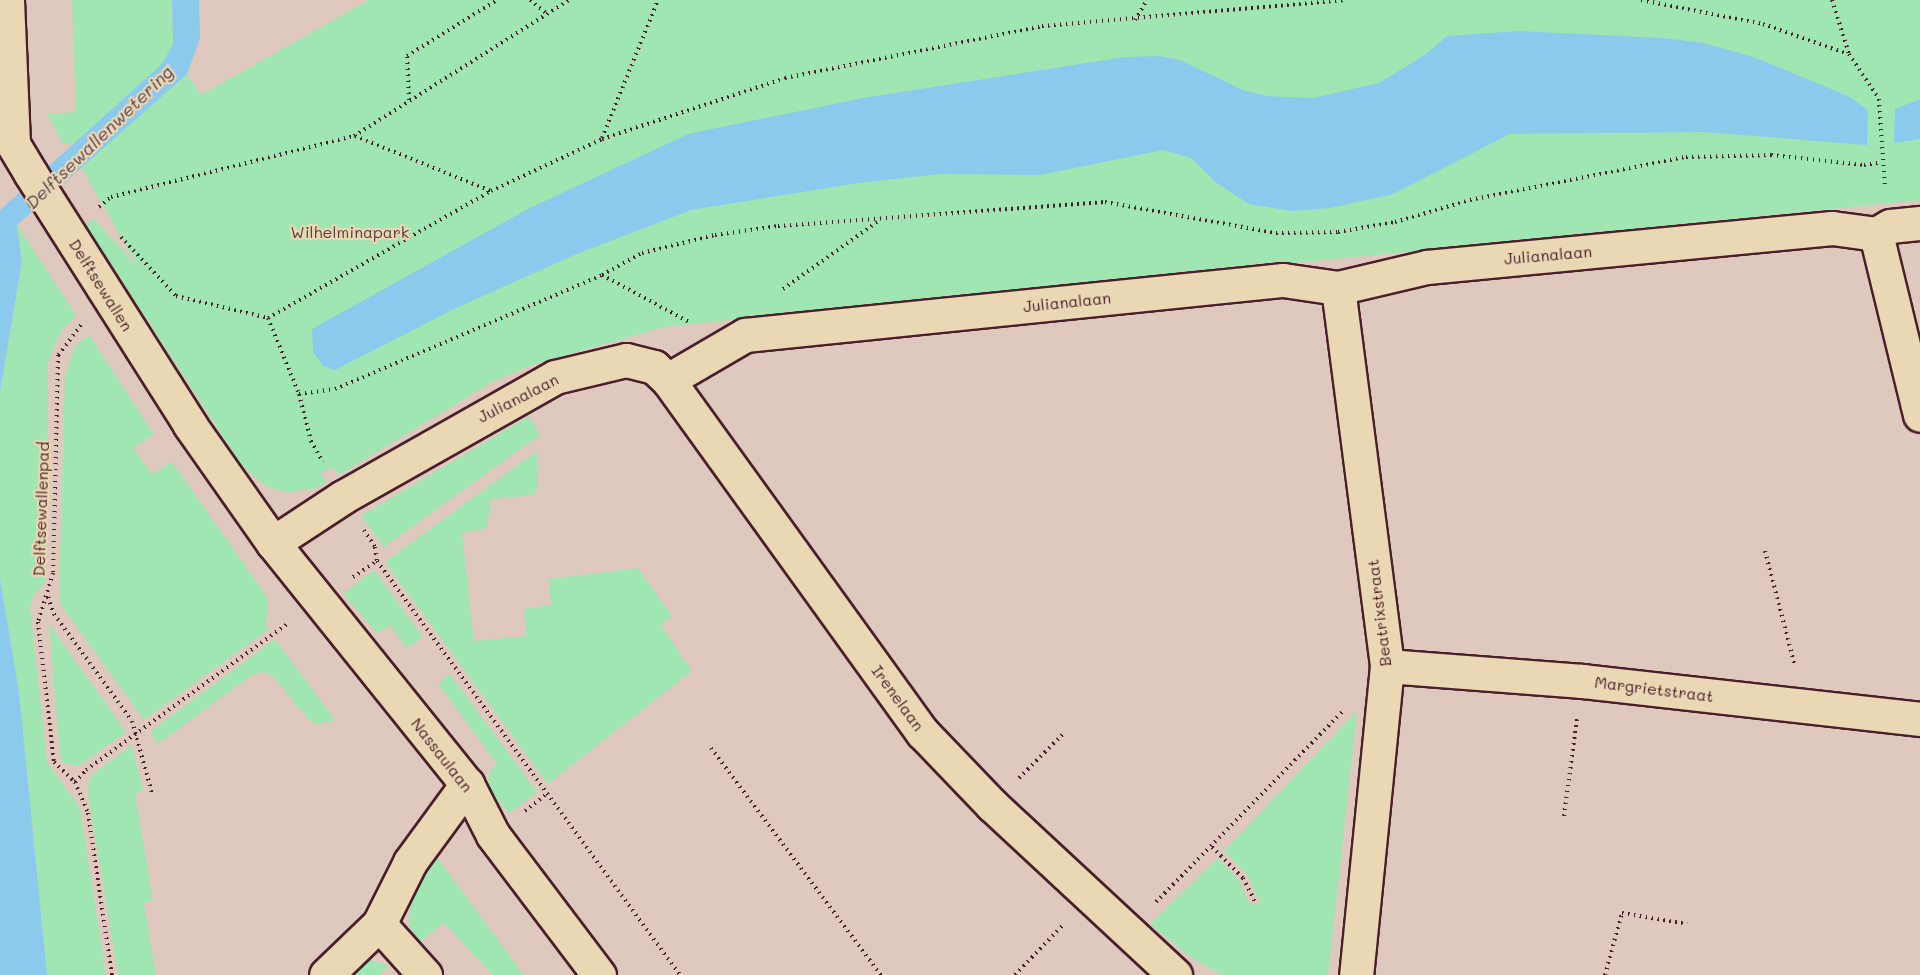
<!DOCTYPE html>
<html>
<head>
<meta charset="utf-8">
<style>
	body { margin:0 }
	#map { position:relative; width:1920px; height:975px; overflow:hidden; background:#dfc9be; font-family:Mali,sans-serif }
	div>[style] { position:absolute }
	.green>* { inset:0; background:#9fe6b3 }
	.water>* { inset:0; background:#8ccaed }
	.path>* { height:4px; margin-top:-2px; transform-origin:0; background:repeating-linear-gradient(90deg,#4a1f2b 0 1.5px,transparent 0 6px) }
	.roads { filter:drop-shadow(2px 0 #4a1f2b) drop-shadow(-2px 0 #4a1f2b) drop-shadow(0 2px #4a1f2b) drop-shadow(0 -2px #4a1f2b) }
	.minor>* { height:33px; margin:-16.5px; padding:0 16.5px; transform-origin:16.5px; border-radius:16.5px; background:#ead7b4 }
	.path-bridge>* { height:4px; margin-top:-2px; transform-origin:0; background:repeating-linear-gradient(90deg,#4a1f2b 0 1.5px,transparent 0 6px) }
	span { translate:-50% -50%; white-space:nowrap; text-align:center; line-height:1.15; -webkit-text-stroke:4.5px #ead7b4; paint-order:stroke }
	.park-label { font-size:16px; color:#573d3f }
	.street-label { font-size:16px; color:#4a1f2b }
	.water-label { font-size:18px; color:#574152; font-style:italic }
</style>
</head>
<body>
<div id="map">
	<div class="green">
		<i style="clip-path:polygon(72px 0,172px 0,173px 44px,162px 64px,76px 145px,63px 143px,47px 114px,76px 112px)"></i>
		<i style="clip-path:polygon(369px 0,1920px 0,1920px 200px,1285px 264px,1275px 262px,664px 327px,535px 364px,494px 381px,339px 475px,332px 467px,321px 473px,326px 483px,314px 489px,283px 492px,264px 485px,242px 466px,86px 225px,94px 219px,138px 267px,80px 165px,187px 74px,201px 95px)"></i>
		<i style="clip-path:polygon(17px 225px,76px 315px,60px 333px,48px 362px,46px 582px,32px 597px,30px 608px,47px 762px,80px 808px,106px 975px,47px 975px,19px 692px,0 579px,0 392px,22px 261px)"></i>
		<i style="clip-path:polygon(89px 335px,154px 434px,133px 448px,152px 474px,172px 462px,268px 598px,266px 625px,269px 629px,144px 720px,61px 605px,59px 594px,65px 376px,75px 346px)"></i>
		<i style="clip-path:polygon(529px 416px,540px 435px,384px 547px,361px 516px)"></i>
		<i style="clip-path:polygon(537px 451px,538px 487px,534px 495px,491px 499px,487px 528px,462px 533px,474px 641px,526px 636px,524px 609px,551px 605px,549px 579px,638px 568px,672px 616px,661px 625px,692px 671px,548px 784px,385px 562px)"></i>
		<i style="clip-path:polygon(374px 570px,423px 637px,407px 648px,390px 625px,377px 633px,343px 594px)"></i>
		<i style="clip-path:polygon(49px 624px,126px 732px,79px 766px,63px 763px,60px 754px)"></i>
		<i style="clip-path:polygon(275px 639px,335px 720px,316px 724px,308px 719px,272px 675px,264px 672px,253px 674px,157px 745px,151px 731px)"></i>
		<i style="clip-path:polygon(450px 674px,537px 792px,509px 814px,487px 786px,491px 769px,497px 764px,438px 683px)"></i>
		<i style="clip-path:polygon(1357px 711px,1328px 975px,1222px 975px,1190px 957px,1150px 924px,1218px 858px,1239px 880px,1249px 903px,1260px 903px,1247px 874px,1224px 851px)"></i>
		<i style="clip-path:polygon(132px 745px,143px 790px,135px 794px,153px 900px,144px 903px,156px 975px,118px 975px,88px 795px,89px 780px,94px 773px)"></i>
		<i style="clip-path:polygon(436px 856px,524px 975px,493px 975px,444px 923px,420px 942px,409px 927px,409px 896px)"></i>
		<i style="clip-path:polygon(366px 959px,389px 965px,379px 975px,349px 975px)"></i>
	</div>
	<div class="water">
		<i style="clip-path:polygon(172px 0,199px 0,200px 39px,187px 74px,17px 225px,22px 261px,0 392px,0 210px,162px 64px,173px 44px)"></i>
		<i style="clip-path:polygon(1519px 31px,1663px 38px,1704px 43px,1756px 58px,1848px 96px,1868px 110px,1867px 145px,1703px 132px,1510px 134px,1393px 194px,1330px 208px,1291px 211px,1249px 204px,1218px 184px,1191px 158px,1163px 150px,1040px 175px,941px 174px,858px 183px,691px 210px,574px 255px,452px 310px,335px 370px,323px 366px,313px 352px,312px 329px,528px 209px,688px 134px,863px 98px,1125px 57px,1159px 56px,1180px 60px,1243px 90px,1267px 96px,1313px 98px,1379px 83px,1426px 54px,1447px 36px)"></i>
		<i style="clip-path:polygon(1920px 99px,1920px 139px,1894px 143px,1895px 109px)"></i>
		<i style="clip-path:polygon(0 579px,19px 692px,47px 975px,0 975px)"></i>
	</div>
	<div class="path">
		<i style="left:530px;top:0;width:22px;rotate:39deg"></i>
		<i style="left:1641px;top:0;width:124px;rotate:11.1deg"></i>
		<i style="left:1763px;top:24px;width:90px;rotate:19.4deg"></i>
		<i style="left:1832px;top:0;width:57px;rotate:72.5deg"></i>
		<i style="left:1849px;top:54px;width:54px;rotate:56.3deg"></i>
		<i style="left:1879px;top:99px;width:88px;rotate:86.1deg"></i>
		<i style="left:1135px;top:20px;width:23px;rotate:-59deg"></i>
		<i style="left:409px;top:100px;width:44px;rotate:-92.6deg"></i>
		<i style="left:407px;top:56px;width:106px;rotate:-31.9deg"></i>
		<i style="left:355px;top:136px;width:147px;rotate:22deg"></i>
		<i style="left:602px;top:138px;width:149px;rotate:-67.9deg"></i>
		<i style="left:99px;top:207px;width:16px;rotate:-40deg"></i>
		<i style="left:111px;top:197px;width:251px;rotate:-14.1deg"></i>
		<i style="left:354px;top:136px;width:254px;rotate:-32.3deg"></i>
		<i style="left:121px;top:237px;width:81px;rotate:47deg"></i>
		<i style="left:176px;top:296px;width:95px;rotate:13.4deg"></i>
		<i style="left:268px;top:318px;width:257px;rotate:-29.7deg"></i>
		<i style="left:491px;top:191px;width:123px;rotate:-25.1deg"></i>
		<i style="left:602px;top:139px;width:193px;rotate:-18.4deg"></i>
		<i style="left:785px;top:78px;width:262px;rotate:-11.4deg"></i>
		<i style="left:1042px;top:26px;width:304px;rotate:-4.9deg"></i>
		<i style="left:602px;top:275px;width:99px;rotate:28.4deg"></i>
		<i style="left:783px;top:289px;width:120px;rotate:-35.5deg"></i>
		<i style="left:268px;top:318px;width:82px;rotate:67.8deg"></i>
		<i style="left:299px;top:394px;width:49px;rotate:75.7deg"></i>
		<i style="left:311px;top:441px;width:24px;rotate:60deg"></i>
		<i style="left:81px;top:325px;width:38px;rotate:127deg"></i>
		<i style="left:58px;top:355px;width:218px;rotate:91.3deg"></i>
		<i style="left:53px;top:573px;width:51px;rotate:107deg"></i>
		<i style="left:38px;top:622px;width:141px;rotate:83.5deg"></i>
		<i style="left:54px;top:762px;width:29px;rotate:44deg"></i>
		<i style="left:75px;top:782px;width:34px;rotate:67deg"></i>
		<i style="left:88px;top:813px;width:164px;rotate:81.6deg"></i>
		<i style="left:299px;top:394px;width:36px;rotate:-8deg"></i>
		<i style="left:335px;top:389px;width:290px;rotate:-23.1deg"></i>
		<i style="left:602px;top:275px;width:46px;rotate:-28.8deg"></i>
		<i style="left:642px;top:253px;width:75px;rotate:-13.9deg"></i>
		<i style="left:715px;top:235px;width:64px;rotate:-8.1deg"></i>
		<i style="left:778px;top:226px;width:328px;rotate:-4.2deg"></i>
		<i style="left:1105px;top:202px;width:174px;rotate:10.3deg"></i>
		<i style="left:1276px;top:233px;width:62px;rotate:-0.9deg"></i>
		<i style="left:1338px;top:232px;width:58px;rotate:-10deg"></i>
		<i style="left:1395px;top:222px;width:78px;rotate:-16.3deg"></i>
		<i style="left:1470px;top:200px;width:220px;rotate:-11.3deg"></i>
		<i style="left:1686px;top:157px;width:85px;rotate:-1.3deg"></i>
		<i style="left:1771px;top:155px;width:94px;rotate:6.1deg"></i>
		<i style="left:1864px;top:165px;width:18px;rotate:-9deg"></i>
		<i style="left:364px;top:530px;width:20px;rotate:57deg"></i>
		<i style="left:375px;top:547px;width:14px;rotate:82deg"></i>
		<i style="left:377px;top:561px;width:513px;rotate:53.8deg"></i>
		<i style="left:1765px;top:551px;width:119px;rotate:75.4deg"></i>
		<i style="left:353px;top:577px;width:29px;rotate:-34deg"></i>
		<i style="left:48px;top:597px;width:18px;rotate:71deg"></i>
		<i style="left:711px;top:748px;width:284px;rotate:53.2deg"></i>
		<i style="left:1019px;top:778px;width:65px;rotate:-45deg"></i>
		<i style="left:75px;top:782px;width:16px;rotate:-47deg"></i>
		<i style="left:86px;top:770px;width:250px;rotate:-36deg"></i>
		<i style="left:525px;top:811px;width:28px;rotate:-38deg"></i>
		<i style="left:1564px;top:816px;width:98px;rotate:-82.4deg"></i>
		<i style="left:1212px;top:847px;width:44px;rotate:45deg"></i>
		<i style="left:1243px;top:878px;width:29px;rotate:63deg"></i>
		<i style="left:1156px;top:902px;width:266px;rotate:-45.6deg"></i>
		<i style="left:1015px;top:975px;width:68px;rotate:-46.2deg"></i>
		<i style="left:1605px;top:975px;width:64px;rotate:-74.7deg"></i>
		<i style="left:1622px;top:913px;width:66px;rotate:9.6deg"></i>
	</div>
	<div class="roads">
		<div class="minor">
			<i style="left:7px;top:0;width:144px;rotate:87.6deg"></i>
			<i style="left:13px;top:144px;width:35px;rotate:59deg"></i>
			<i style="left:31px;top:174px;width:297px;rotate:57.6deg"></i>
			<i style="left:190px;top:425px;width:144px;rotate:54.9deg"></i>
			<i style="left:273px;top:543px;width:309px;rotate:51.2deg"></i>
			<i style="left:467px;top:784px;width:57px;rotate:63deg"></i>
			<i style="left:493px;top:835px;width:176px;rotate:52.9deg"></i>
			<i style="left:1876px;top:234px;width:186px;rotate:76.3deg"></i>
			<i style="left:1338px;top:288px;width:381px;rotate:82.6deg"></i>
			<i style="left:1387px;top:666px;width:311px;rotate:95.7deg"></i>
			<i style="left:668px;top:380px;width:435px;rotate:54.2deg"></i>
			<i style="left:923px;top:733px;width:100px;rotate:46.2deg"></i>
			<i style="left:992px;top:805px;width:250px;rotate:42.9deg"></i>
			<i style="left:273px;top:543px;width:84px;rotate:-33.3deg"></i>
			<i style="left:343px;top:497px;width:244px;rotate:-29.5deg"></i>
			<i style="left:555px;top:377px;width:73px;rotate:-13.5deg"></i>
			<i style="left:626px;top:360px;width:29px;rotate:14deg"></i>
			<i style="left:654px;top:367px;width:19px;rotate:43deg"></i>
			<i style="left:668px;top:380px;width:89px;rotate:-30.3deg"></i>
			<i style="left:745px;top:335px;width:541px;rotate:-5.84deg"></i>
			<i style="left:1283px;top:280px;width:56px;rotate:8.3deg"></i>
			<i style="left:1338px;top:288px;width:91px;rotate:-13.3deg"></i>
			<i style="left:1427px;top:267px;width:407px;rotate:-5.5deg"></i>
			<i style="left:1832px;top:228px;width:44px;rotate:7.8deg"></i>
			<i style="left:1876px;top:234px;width:16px;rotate:-30deg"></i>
			<i style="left:1890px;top:226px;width:30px;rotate:-6deg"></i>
			<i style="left:1387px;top:666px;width:196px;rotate:4.4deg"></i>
			<i style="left:1582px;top:681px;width:340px;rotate:6.4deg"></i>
			<i style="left:379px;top:924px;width:69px;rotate:48deg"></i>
			<i style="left:326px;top:975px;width:74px;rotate:-43.9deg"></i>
			<i style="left:379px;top:924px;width:69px;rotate:-63.4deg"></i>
			<i style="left:410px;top:862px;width:97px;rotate:-53.8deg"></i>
		</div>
	</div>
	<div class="path-bridge">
		<i style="left:54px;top:614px;width:132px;rotate:53.9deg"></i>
		<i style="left:132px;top:721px;width:75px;rotate:74.5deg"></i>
	</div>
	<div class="park-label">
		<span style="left:350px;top:232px">Wilhelminapark</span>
	</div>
	<div class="street-label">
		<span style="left:1548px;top:255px;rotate:-5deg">Julianalaan</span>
		<span style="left:101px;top:285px;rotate:58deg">Delftsewallen</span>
		<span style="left:1067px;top:302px;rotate:-6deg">Julianalaan</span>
		<span style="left:518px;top:398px;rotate:-27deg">Julianalaan</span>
		<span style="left:41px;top:509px;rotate:-88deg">Delftsewallenpad</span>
		<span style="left:1379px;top:613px;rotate:-97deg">Beatrixstraat</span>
		<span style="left:1654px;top:689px;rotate:7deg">Margrietstraat</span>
		<span style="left:898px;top:698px;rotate:54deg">Irenelaan</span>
		<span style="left:442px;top:755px;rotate:52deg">Nassaulaan</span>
	</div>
	<div class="water-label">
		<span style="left:99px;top:137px;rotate:-44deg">Delftsewallenwetering</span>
	</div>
</div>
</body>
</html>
